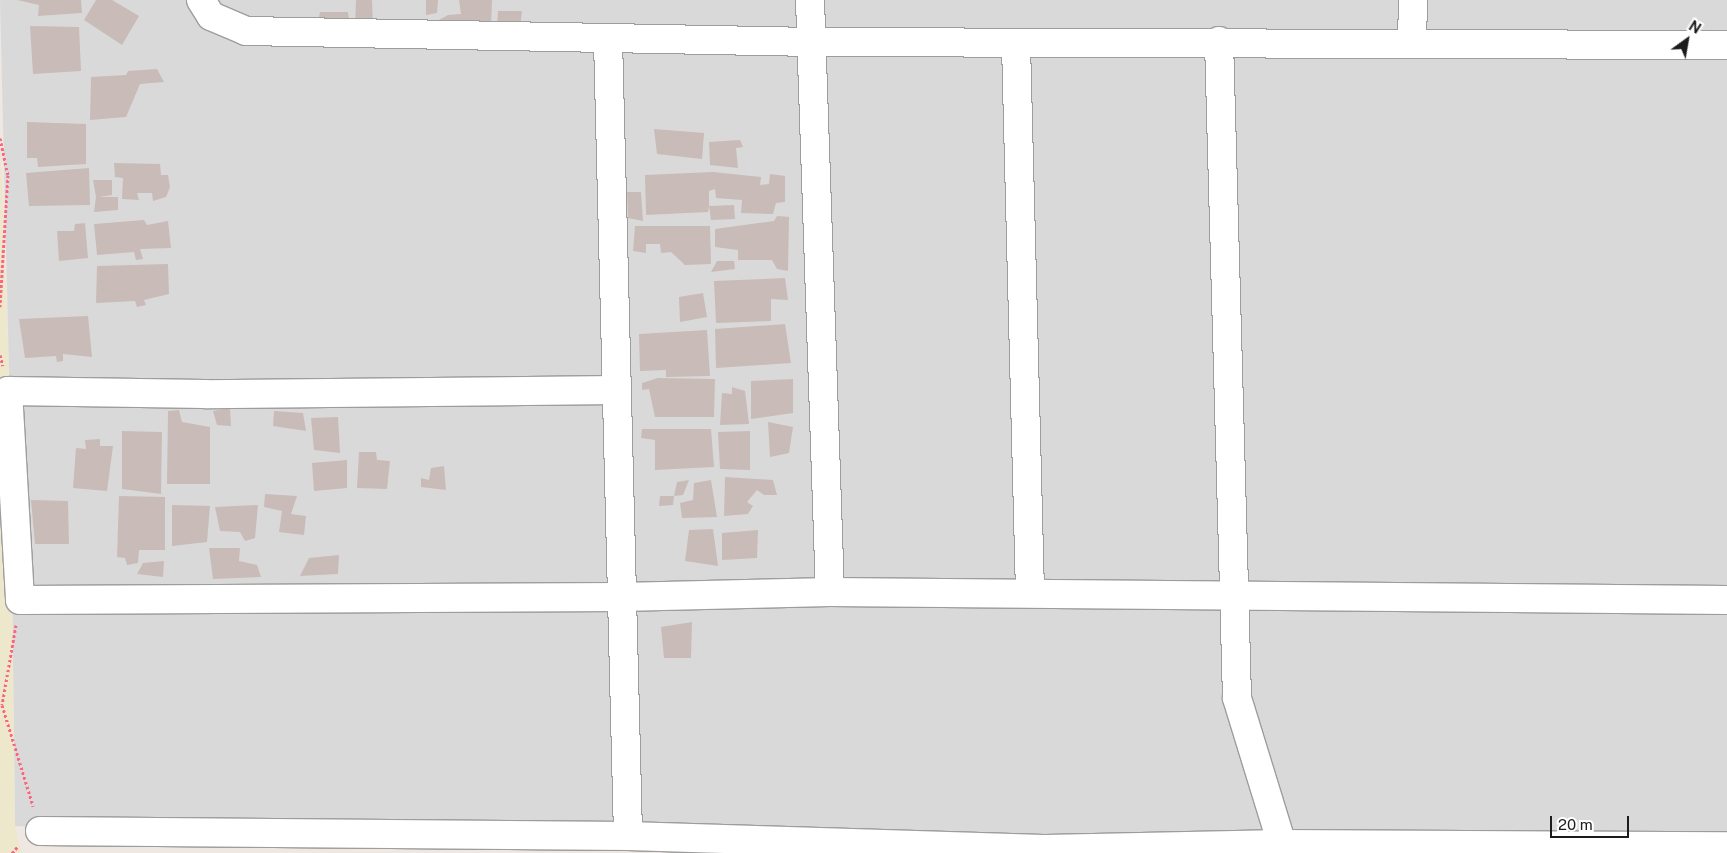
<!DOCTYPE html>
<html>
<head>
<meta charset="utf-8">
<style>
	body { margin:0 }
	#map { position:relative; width:1727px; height:853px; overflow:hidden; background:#eee7e2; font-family:"Public Sans",sans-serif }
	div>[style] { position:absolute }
	.residential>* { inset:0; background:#dad9da }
	.farmland>* { inset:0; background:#ede7cc }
	.building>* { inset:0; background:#c9bbb8 }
	.path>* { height:3px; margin-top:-1.5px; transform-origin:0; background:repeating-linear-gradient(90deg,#fb667f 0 2.5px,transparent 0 5px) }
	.roads { filter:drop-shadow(1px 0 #9d9d9d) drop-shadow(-1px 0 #9d9d9d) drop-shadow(0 1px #9d9d9d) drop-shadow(0 -1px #9d9d9d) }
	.street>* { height:28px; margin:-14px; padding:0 14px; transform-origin:14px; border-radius:14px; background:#fff }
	span { translate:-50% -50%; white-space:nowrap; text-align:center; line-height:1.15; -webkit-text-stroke:5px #fff; paint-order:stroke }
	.north { position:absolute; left:1662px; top:15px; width:50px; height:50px; -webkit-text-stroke:4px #fff; paint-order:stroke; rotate:32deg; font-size:14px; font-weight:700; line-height:20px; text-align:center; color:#1c1c1c }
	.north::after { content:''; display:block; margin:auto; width:18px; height:22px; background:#1c1c1c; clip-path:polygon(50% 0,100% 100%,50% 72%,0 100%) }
	.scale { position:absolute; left:1550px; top:816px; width:79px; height:22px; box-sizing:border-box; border:2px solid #1c1c1c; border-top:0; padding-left:6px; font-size:15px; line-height:18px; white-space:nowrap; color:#1c1c1c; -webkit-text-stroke:4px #fff; paint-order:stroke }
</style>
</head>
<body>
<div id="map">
	<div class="residential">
		<i style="clip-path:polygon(0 0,1727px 0,1727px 853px,848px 852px,15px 826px,10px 412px)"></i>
	</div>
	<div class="farmland">
		<i style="clip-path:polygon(0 128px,10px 412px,15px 826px,21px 853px,0 853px)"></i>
	</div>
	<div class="building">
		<i style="clip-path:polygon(17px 0,81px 0,82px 13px,38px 16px,39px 5px)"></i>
		<i style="clip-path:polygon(96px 0,112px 0,139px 16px,122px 45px,84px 20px)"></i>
		<i style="clip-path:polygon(356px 0,372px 0,373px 26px,355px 26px)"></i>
		<i style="clip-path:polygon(426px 0,438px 0,437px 13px,426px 15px)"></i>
		<i style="clip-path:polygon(459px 0,492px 0,491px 28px,449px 26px,437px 21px,448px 15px,461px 14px)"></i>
		<i style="clip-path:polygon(498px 11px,522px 11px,520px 28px,497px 26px)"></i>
		<i style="clip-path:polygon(320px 12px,348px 12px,350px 27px,317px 27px)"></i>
		<i style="clip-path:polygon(30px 26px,79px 27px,81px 71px,33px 74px)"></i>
		<i style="clip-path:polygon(157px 69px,164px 82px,140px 84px,126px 117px,90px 120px,91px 77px,126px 75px,128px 71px)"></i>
		<i style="clip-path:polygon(27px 122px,86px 124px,86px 164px,38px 167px,37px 158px,27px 158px)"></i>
		<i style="clip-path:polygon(654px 129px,704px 133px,702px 159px,657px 154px)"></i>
		<i style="clip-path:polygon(740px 140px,743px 147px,736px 148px,738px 168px,710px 165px,709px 142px)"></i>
		<i style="clip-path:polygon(114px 163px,160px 164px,161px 175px,168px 175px,170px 187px,166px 197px,153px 201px,152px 193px,137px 193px,139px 200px,122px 199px,123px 178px,115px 177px)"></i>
		<i style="clip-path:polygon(89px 168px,90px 205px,29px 206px,26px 173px)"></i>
		<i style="clip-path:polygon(713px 172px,761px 177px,760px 185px,769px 184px,770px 174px,785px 176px,785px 202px,776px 203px,773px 214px,741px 213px,742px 200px,716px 198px,715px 189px,709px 191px,709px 206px,734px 205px,735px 219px,711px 220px,709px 206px,708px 212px,646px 215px,645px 175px)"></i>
		<i style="clip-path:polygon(93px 180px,112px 180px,112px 195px,99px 197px,118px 197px,118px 210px,94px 212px,96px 197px)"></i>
		<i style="clip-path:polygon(627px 192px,641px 192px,643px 221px,628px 218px)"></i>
		<i style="clip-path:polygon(777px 216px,789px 217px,788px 271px,777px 269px,772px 260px,738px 260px,738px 250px,715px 247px,715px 229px,774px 221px)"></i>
		<i style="clip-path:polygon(144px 220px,147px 225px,168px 221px,171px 248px,140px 249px,143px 259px,136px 260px,134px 252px,97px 255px,94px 224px)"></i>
		<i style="clip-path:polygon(85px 223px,88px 258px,59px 261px,57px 231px,74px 231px,75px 224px)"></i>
		<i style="clip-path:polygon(635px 226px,710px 226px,711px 264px,685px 265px,671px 252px,661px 253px,660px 244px,646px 244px,646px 253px,633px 251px)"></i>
		<i style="clip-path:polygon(717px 261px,734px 261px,735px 269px,711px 272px)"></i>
		<i style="clip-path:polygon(168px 264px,169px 294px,144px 300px,146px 305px,137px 307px,135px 301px,96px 303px,97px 266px)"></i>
		<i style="clip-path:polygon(785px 278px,788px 300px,771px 299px,771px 321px,716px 323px,714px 281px)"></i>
		<i style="clip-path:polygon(703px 293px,707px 317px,680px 322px,679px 297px)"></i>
		<i style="clip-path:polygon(88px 316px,92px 357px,63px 354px,63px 361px,57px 362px,56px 356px,25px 358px,19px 319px)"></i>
		<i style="clip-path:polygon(785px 324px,791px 363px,716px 368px,715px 329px)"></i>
		<i style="clip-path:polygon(707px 330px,710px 376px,666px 377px,666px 370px,640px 371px,639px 334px)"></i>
		<i style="clip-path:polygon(658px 378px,715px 379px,714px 417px,655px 417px,649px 389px,642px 390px,642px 383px)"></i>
		<i style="clip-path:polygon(793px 379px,793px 413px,751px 419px,751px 381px)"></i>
		<i style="clip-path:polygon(732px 387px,745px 391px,749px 424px,720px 425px,722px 393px,732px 394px)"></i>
		<i style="clip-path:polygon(230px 408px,231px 426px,217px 425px,213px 411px)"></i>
		<i style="clip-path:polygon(179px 410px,182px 422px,210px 427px,210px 484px,167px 484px,168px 411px)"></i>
		<i style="clip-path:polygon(274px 411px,303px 413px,306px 431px,273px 426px)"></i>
		<i style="clip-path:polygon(338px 417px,340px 453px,314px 450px,311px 418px)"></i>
		<i style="clip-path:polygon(768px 422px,793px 427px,789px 453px,770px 457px)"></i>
		<i style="clip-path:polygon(642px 429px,711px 429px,714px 467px,655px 470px,655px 440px,641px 438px)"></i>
		<i style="clip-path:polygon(122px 431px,162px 432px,161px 494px,122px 489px)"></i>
		<i style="clip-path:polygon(750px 431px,750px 470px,720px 469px,718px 432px)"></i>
		<i style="clip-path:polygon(100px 439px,100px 446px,113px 446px,107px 491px,73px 488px,76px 448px,86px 449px,85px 440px)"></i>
		<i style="clip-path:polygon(359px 452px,376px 452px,377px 460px,390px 461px,387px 489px,357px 488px)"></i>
		<i style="clip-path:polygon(347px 460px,347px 488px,314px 491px,312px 463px)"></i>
		<i style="clip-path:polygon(444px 466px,446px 490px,421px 487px,421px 478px,429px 480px,431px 468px)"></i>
		<i style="clip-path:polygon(725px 477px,773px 480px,777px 495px,764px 495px,757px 490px,747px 502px,753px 506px,748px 514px,724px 516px)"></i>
		<i style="clip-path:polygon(689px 480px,683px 495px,674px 496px,677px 482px)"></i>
		<i style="clip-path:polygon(711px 480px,717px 517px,682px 518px,680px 503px,693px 500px,694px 483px)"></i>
		<i style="clip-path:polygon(265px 494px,297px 496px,291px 514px,306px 516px,304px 535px,279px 532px,282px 511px,264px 507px)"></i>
		<i style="clip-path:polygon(119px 496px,165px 497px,165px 550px,139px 550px,138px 563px,127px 565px,125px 558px,117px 557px)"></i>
		<i style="clip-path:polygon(660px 496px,674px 496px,673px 505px,659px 506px)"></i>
		<i style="clip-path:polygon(31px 500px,68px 501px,69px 544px,35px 544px)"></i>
		<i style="clip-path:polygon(172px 505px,210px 506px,207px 542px,172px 546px)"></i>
		<i style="clip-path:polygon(258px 505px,255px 538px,245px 541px,240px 532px,220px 531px,215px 507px)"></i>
		<i style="clip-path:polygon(713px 529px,718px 566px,685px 561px,689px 530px)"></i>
		<i style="clip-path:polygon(758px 530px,757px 558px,722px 560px,722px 533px)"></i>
		<i style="clip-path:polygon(209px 548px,240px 548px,239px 561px,257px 565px,261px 577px,213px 579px)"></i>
		<i style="clip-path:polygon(339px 555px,338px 574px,300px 576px,309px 558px)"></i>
		<i style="clip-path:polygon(164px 561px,163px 577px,137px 574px,143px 563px)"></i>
		<i style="clip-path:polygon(692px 622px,691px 658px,664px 658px,661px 627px)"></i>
	</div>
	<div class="path">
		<i style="left:0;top:138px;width:38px;rotate:78deg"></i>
		<i style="left:8px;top:175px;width:132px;rotate:93.5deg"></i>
		<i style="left:0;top:355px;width:11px;rotate:75deg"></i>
		<i style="left:16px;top:625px;width:81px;rotate:99.9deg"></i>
		<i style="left:2px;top:705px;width:106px;rotate:72.9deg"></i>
		<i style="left:12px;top:853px;width:9px;rotate:-49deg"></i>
	</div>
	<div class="roads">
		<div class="street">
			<i style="left:201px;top:0;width:19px;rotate:58deg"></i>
			<i style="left:211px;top:16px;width:38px;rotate:23deg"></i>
			<i style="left:246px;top:31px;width:566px;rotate:1.11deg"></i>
			<i style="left:812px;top:42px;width:915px;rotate:0.19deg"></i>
			<i style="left:810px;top:0;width:592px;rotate:88.07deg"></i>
			<i style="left:608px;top:39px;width:797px;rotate:88.56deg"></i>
			<i style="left:1219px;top:41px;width:657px;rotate:88.43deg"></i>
			<i style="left:1237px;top:698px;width:153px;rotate:72.9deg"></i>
			<i style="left:1412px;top:43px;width:43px;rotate:-88.7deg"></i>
			<i style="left:1016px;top:44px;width:549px;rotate:88.54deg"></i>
			<i style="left:617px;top:390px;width:412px;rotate:179.4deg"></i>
			<i style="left:205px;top:394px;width:197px;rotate:-179.1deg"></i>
			<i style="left:8px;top:391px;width:209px;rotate:86.7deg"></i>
			<i style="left:20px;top:600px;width:601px;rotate:-0.29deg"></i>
			<i style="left:621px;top:597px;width:209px;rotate:-1.4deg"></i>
			<i style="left:830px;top:592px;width:897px;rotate:0.51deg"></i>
			<i style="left:40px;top:831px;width:588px;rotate:0.49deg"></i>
			<i style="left:628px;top:836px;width:416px;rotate:1.8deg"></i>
			<i style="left:1044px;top:849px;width:238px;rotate:-1.2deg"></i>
			<i style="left:1282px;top:844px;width:445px;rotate:0.3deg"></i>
		</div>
	</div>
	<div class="north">N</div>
	<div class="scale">20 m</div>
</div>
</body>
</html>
